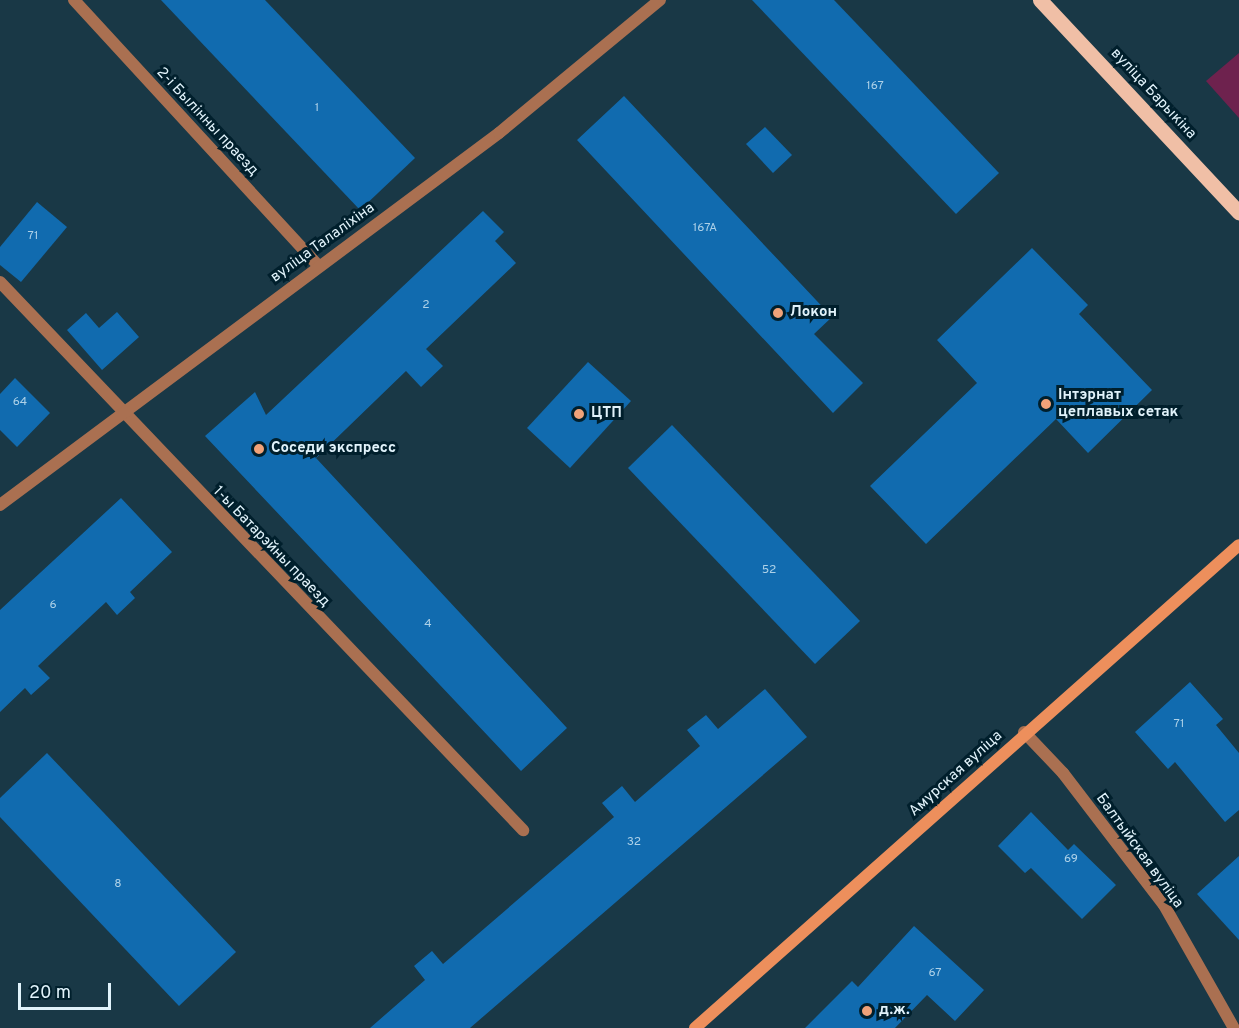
<!DOCTYPE html>
<html>
<head>
<meta charset="utf-8">
<style>
	body { margin:0 }
	#map { position:relative; width:1239px; height:1028px; overflow:hidden; background:#193846; font-family:Overpass,sans-serif }
	div>[style] { position:absolute }
	.green>* { inset:0; background:#6e224e }
	.building>* { inset:0; background:#116baf }
	.street>* { height:12px; margin:-6px; padding:0 6px; transform-origin:6px; border-radius:6px; background:#aa7051 }
	.secondary>* { height:12px; margin:-6px; padding:0 6px; transform-origin:6px; border-radius:6px; background:#ed8f5c }
	.primary>* { height:15px; margin:-7.5px; padding:0 7.5px; transform-origin:7.5px; border-radius:7.5px; background:#f0bfa6 }
	.dots>* { width:16px; height:16px; translate:-50% -50%; box-sizing:border-box; border:3px solid #001f2c; border-radius:50% }
	span { translate:-50% -50%; white-space:nowrap; text-align:center; line-height:1.15; -webkit-text-stroke:6px #001f2c; paint-order:stroke }
	.number-label { font-size:12px; color:#add1e8 }
	.number-label span { -webkit-text-stroke-width:0 }
	.street-label { font-size:15px; color:#e1f3fb }
	.poi-label { font-size:15px; color:#e1f3fb; font-weight:700 }
	.left { translate:0 -50%; text-align:left }
	.scale { position:absolute; left:18px; top:983px; width:93px; height:27px; box-sizing:border-box; border:3px solid #e1f3fb; border-top:0; padding-left:8px; font-size:18px; line-height:21px; white-space:nowrap; color:#e1f3fb; -webkit-text-stroke:4px #001f2c; paint-order:stroke }
</style>
</head>
<body>
<div id="map">
	<div class="green">
		<i style="clip-path:polygon(1239px 53px,1239px 118px,1206px 81px)"></i>
	</div>
	<div class="building">
		<i style="clip-path:polygon(161px 0,265px 0,415px 158px,360px 210px)"></i>
		<i style="clip-path:polygon(752px 0,834px 0,999px 173px,956px 214px)"></i>
		<i style="clip-path:polygon(624px 96px,832px 317px,814px 334px,863px 383px,833px 413px,577px 140px)"></i>
		<i style="clip-path:polygon(765px 127px,792px 155px,773px 173px,746px 144px)"></i>
		<i style="clip-path:polygon(37px 202px,67px 227px,21px 282px,0 265px,0 247px)"></i>
		<i style="clip-path:polygon(483px 211px,504px 232px,495px 241px,516px 263px,426px 349px,443px 366px,421px 387px,406px 371px,316px 458px,567px 728px,521px 771px,205px 436px,255px 392px,266px 415px)"></i>
		<i style="clip-path:polygon(1032px 248px,1088px 305px,1079px 314px,1152px 390px,1088px 453px,1056px 419px,926px 544px,870px 486px,977px 383px,937px 340px)"></i>
		<i style="clip-path:polygon(117px 312px,139px 337px,102px 370px,67px 330px,86px 313px,99px 328px)"></i>
		<i style="clip-path:polygon(588px 362px,631px 401px,570px 468px,527px 428px)"></i>
		<i style="clip-path:polygon(15px 378px,50px 413px,17px 447px,0 430px,0 394px)"></i>
		<i style="clip-path:polygon(672px 425px,860px 621px,815px 664px,628px 468px)"></i>
		<i style="clip-path:polygon(121px 498px,172px 552px,130px 592px,135px 598px,117px 615px,106px 602px,38px 666px,50px 678px,31px 695px,25px 688px,0 712px,0 610px)"></i>
		<i style="clip-path:polygon(1190px 682px,1223px 719px,1216px 725px,1239px 753px,1239px 810px,1225px 822px,1175px 762px,1168px 769px,1135px 732px)"></i>
		<i style="clip-path:polygon(765px 689px,807px 737px,470px 1028px,370px 1028px,425px 980px,414px 966px,432px 951px,443px 964px,614px 817px,602px 803px,622px 786px,635px 802px,700px 746px,687px 730px,706px 715px,718px 729px)"></i>
		<i style="clip-path:polygon(47px 753px,236px 952px,179px 1006px,0 817px,0 798px)"></i>
		<i style="clip-path:polygon(1031px 812px,1068px 850px,1074px 844px,1116px 885px,1082px 919px,1031px 868px,1025px 873px,998px 846px)"></i>
		<i style="clip-path:polygon(1239px 856px,1239px 940px,1197px 894px)"></i>
		<i style="clip-path:polygon(914px 926px,984px 990px,955px 1021px,927px 995px,895px 1028px,805px 1028px,852px 981px,858px 987px)"></i>
	</div>
	<div class="street">
		<i style="left:74px;top:0;width:360px;rotate:47.4deg"></i>
		<i style="left:0;top:282px;width:758px;rotate:46.34deg"></i>
		<i style="left:0;top:505px;width:622px;rotate:-36.7deg"></i>
		<i style="left:499px;top:133px;width:209px;rotate:-39.6deg"></i>
		<i style="left:1024px;top:732px;width:57px;rotate:46.4deg"></i>
		<i style="left:1063px;top:773px;width:166px;rotate:52.6deg"></i>
		<i style="left:1164px;top:905px;width:142px;rotate:60.4deg"></i>
	</div>
	<div class="secondary">
		<i style="left:695px;top:1028px;width:727px;rotate:-41.6deg"></i>
	</div>
	<div class="primary">
		<i style="left:1040px;top:0;width:291px;rotate:46.9deg"></i>
	</div>
	<div class="dots">
		<i style="left:778px;top:313px;background:#f0a279"></i>
		<i style="left:1046px;top:404px;background:#f0a279"></i>
		<i style="left:579px;top:414px;background:#f0a279"></i>
		<i style="left:259px;top:449px;background:#f0a279"></i>
		<i style="left:867px;top:1011px;background:#f0a279"></i>
	</div>
	<div class="number-label">
		<span style="left:875px;top:87px">167</span>
		<span style="left:317px;top:109px">1</span>
		<span style="left:705px;top:229px">167А</span>
		<span style="left:33px;top:237px">71</span>
		<span style="left:426px;top:306px">2</span>
		<span style="left:20px;top:403px">64</span>
		<span style="left:769px;top:571px">52</span>
		<span style="left:53px;top:606px">6</span>
		<span style="left:428px;top:625px">4</span>
		<span style="left:1179px;top:725px">71</span>
		<span style="left:634px;top:843px">32</span>
		<span style="left:1071px;top:860px">69</span>
		<span style="left:118px;top:885px">8</span>
		<span style="left:935px;top:974px">67</span>
	</div>
	<div class="street-label">
		<span style="left:1153px;top:94px;rotate:47deg">вуліца Барыкіна</span>
		<span style="left:207px;top:122px;rotate:47deg">2-і Былінны праезд</span>
		<span style="left:323px;top:243px;rotate:-36deg">вуліца Талаліхіна</span>
		<span style="left:271px;top:547px;rotate:46deg">1-ы Батарэйны праезд</span>
		<span style="left:956px;top:774px;rotate:-42deg">Амурская вуліца</span>
		<span style="left:1139px;top:851px;rotate:54deg">Балтыйская вуліца</span>
	</div>
	<div class="poi-label">
		<span class="left" style="left:790px;top:313px">Локон</span>
		<span class="left" style="left:1058px;top:404px">Інтэрнат<br>цеплавых сетак</span>
		<span class="left" style="left:591px;top:414px">ЦТП</span>
		<span class="left" style="left:271px;top:449px">Соседи экспресс</span>
		<span class="left" style="left:879px;top:1011px">д.ж.</span>
	</div>
	<div class="scale">20 m</div>
</div>
</body>
</html>
